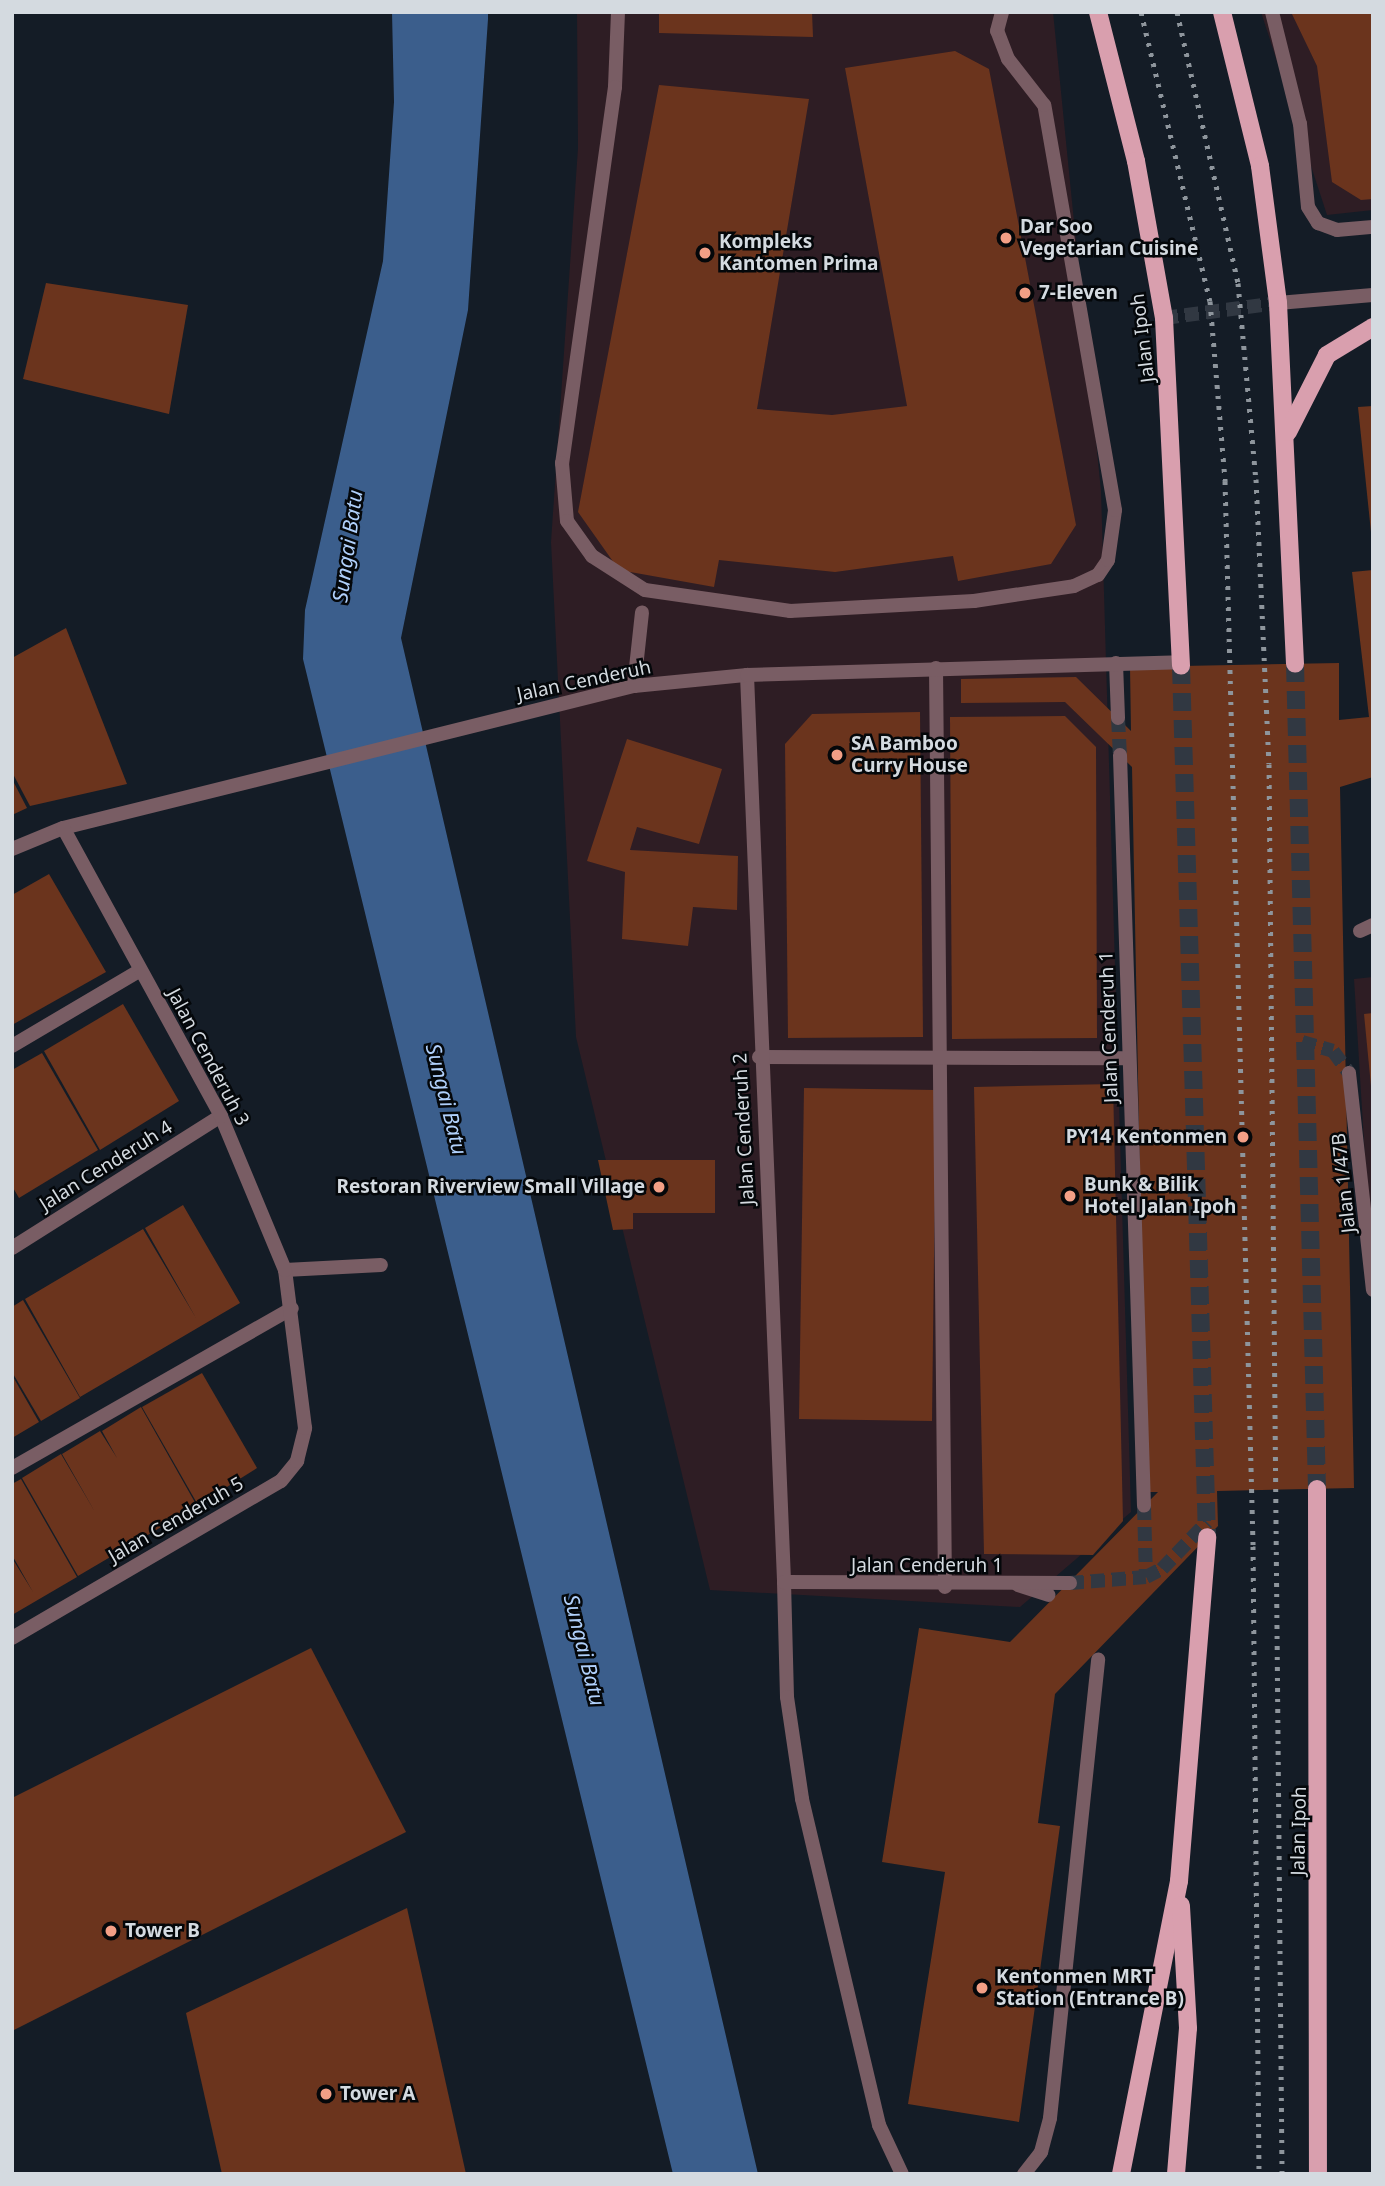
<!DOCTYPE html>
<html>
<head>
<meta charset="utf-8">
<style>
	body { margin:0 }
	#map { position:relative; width:1385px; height:2186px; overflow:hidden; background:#141c26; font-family:"Noto Sans",sans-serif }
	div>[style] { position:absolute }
	.commercial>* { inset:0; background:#2e1d24 }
	.water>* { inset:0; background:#3b5e8c }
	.building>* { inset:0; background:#6b341d }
	.minor-tunnel>* { height:14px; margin-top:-7px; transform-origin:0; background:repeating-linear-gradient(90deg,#313842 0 14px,transparent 0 21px) }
	.primary-tunnel>* { height:18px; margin-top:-9px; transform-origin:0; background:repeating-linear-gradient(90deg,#313842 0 18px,transparent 0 27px) }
	.service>* { height:14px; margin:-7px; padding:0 7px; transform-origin:7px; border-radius:7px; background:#795d64 }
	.minor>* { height:14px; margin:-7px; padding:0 7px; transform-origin:7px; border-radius:7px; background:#795d64 }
	.primary>* { height:18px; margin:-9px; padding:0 9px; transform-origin:9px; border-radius:9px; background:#d99fae }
	.rail>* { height:5px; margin-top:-2.5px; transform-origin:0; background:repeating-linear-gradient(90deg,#8e959c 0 3.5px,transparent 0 10.5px) }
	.dots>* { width:19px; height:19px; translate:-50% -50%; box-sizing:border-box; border:4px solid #04070a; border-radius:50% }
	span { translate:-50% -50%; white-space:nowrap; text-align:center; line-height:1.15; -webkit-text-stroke:5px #04070a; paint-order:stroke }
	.poi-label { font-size:19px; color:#d4dae0; font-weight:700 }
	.left { translate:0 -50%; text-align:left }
	.right { translate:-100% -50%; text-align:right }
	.street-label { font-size:19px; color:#d4dae0 }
	.water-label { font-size:21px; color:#b0d0fb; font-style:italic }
	.frame { position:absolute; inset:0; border:14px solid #d4dae0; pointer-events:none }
</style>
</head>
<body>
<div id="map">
	<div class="commercial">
		<i style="clip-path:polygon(577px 12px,1053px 12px,1101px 491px,1131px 1512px,1020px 1607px,710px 1590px,576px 1037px,551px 542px,578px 148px)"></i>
		<i style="clip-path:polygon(1261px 12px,1373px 12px,1373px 210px,1327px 215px)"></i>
		<i style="clip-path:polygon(1373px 977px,1373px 1288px,1354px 979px)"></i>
	</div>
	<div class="water">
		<i style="clip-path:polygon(392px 12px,488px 12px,488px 19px,468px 310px,401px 638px,758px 2174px,673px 2174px,303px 659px,305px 610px,383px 261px,394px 102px)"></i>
	</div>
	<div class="building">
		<i style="clip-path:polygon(659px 12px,812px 12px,813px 37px,659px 33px)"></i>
		<i style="clip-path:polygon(1291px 12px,1373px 12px,1373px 199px,1361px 200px,1332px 182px,1317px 66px)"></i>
		<i style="clip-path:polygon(955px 51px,989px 69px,1076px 525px,1051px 564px,958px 581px,953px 556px,835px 572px,719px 560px,714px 587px,619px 570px,578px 512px,659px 85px,809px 99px,757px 409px,832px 415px,907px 406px,845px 68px)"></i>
		<i style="clip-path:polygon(46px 283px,188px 305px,169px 414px,23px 379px)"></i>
		<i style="clip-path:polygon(1373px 406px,1373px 532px,1371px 532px,1358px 407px)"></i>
		<i style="clip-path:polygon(1373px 570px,1373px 777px,1340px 787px,1354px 1488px,1217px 1491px,1218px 1526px,1055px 1694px,1038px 1823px,1060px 1826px,1019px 2122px,908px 2104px,945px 1872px,882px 1862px,919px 1628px,1010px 1642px,1158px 1492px,1146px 1492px,1132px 767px,1065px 702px,961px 703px,961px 679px,1076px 677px,1131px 731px,1130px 667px,1339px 663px,1339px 720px,1369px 717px,1352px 572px)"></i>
		<i style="clip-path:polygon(66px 628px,127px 784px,30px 806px,12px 772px,12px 658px)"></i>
		<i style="clip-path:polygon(920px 712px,923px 1037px,788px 1038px,785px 744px,812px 714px)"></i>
		<i style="clip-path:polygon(1065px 716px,1096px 747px,1097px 1038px,952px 1039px,950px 717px)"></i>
		<i style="clip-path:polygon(627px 739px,722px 769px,699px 844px,637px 827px,630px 850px,738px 856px,737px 910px,693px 907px,688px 946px,622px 939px,625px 872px,587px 861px)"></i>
		<i style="clip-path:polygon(12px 779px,27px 808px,12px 815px)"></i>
		<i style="clip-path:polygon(49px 874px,106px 972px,12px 1025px,12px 895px)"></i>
		<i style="clip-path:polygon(123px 1004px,179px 1101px,100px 1150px,44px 1051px)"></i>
		<i style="clip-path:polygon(1373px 1013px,1373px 1086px,1371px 1086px,1364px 1014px)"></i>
		<i style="clip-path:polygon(42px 1053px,98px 1150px,19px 1198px,12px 1186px,12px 1070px)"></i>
		<i style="clip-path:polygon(1113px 1084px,1123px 1521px,1093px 1555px,984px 1554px,974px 1087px)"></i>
		<i style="clip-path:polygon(804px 1088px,936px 1090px,932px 1421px,799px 1419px)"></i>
		<i style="clip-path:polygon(598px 1160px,715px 1160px,715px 1213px,633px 1213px,633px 1229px,613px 1230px)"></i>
		<i style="clip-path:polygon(183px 1205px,240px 1303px,80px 1397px,25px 1299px,143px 1229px,196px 1318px,145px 1228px)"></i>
		<i style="clip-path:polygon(23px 1300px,80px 1398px,41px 1421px,12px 1372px,12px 1307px)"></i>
		<i style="clip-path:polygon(202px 1373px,257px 1468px,198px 1505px,142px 1407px)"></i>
		<i style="clip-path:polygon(12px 1375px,39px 1422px,12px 1438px)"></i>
		<i style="clip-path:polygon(141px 1407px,197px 1506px,78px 1576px,22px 1478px,61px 1454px,95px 1512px,62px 1454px,100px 1431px,117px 1458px,102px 1431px)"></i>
		<i style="clip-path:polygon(21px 1479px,77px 1577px,12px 1615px,12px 1558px,33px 1592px,12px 1555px,12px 1484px)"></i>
		<i style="clip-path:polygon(311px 1648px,406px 1832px,12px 2031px,12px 1798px)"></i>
		<i style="clip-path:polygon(407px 1908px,466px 2174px,222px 2174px,186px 2013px)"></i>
	</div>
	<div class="minor-tunnel">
		<i style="left:1164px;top:318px;width:115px;rotate:-7.5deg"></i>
		<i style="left:1118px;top:718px;width:37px;rotate:87deg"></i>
		<i style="left:1302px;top:1042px;width:32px;rotate:16deg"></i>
		<i style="left:1333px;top:1051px;width:27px;rotate:54deg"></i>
		<i style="left:1144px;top:1506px;width:71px;rotate:88.4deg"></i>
		<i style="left:1070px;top:1583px;width:76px;rotate:-4.5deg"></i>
		<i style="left:1146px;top:1577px;width:18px;rotate:-27deg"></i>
		<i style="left:1162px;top:1569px;width:65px;rotate:-46.2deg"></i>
	</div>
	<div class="primary-tunnel">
		<i style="left:1295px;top:664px;width:825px;rotate:88.47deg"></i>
		<i style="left:1181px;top:666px;width:871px;rotate:88.29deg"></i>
	</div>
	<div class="service">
		<i style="left:618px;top:12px;width:75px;rotate:92.3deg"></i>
		<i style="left:615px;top:87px;width:380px;rotate:98deg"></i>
		<i style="left:562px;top:463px;width:58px;rotate:85.1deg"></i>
		<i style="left:567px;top:521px;width:43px;rotate:54.5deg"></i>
		<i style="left:592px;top:556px;width:63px;rotate:32.7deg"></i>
		<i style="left:645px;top:590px;width:147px;rotate:8.2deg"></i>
		<i style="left:790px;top:611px;width:184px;rotate:-3.1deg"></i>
		<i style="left:974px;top:601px;width:101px;rotate:-8.5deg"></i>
		<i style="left:1074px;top:586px;width:26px;rotate:-25deg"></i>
		<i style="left:1098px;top:575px;width:18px;rotate:-56deg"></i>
		<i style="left:1108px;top:560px;width:50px;rotate:-82deg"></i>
		<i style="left:1115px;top:510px;width:411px;rotate:-99.9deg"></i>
		<i style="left:1044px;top:105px;width:58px;rotate:-128deg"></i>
		<i style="left:1008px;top:59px;width:30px;rotate:-111deg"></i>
		<i style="left:997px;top:31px;width:20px;rotate:-75deg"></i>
		<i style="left:1308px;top:207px;width:19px;rotate:58deg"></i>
		<i style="left:1318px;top:223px;width:20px;rotate:20deg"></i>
		<i style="left:1337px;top:230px;width:36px;rotate:-5deg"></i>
		<i style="left:936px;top:668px;width:919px;rotate:89.44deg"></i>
		<i style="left:634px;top:686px;width:74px;rotate:-83.8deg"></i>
		<i style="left:1360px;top:931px;width:14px;rotate:-25deg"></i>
		<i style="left:12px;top:1046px;width:147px;rotate:-30.6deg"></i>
		<i style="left:759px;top:1057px;width:370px;rotate:0.2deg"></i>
		<i style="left:285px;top:1270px;width:96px;rotate:-3deg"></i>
		<i style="left:12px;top:1468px;width:322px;rotate:-29.7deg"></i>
		<i style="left:784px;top:1582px;width:115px;rotate:88.5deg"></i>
		<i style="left:787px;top:1697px;width:103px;rotate:81.6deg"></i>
		<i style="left:802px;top:1799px;width:335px;rotate:76.7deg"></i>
		<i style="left:879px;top:2125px;width:54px;rotate:64.9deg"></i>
		<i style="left:1018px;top:1585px;width:32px;rotate:18deg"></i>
		<i style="left:1024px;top:2174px;width:28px;rotate:-52deg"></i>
		<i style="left:1041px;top:2152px;width:35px;rotate:-75deg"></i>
		<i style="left:1050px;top:2118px;width:461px;rotate:-84deg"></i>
	</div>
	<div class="minor">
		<i style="left:1272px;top:12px;width:115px;rotate:76deg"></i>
		<i style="left:1300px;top:124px;width:83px;rotate:84.5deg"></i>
		<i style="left:1278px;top:303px;width:95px;rotate:-4.8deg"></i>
		<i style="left:1116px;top:663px;width:55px;rotate:87.9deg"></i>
		<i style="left:747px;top:675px;width:908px;rotate:87.66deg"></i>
		<i style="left:784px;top:1582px;width:286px;rotate:0.2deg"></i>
		<i style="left:1120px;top:755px;width:751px;rotate:88.17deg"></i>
		<i style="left:12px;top:849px;width:55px;rotate:-22.4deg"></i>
		<i style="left:63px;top:828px;width:588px;rotate:-13.97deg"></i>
		<i style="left:634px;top:686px;width:114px;rotate:-5.6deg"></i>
		<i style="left:747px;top:675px;width:433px;rotate:-1.7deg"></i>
		<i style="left:1349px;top:1073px;width:218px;rotate:83.7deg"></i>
		<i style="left:12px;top:1248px;width:247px;rotate:-32.3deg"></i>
		<i style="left:12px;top:1638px;width:311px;rotate:-30.3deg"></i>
		<i style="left:281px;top:1481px;width:26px;rotate:-51deg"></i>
		<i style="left:297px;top:1461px;width:34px;rotate:-76deg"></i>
		<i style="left:305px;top:1428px;width:159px;rotate:-97.2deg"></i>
		<i style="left:285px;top:1270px;width:167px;rotate:-112.6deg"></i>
		<i style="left:221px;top:1116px;width:328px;rotate:-118.7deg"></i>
	</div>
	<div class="primary">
		<i style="left:1098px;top:12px;width:154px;rotate:75.7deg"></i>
		<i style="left:1136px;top:161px;width:159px;rotate:79.9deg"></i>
		<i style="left:1164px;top:318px;width:348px;rotate:87.2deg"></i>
		<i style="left:1222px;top:12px;width:159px;rotate:76.1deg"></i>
		<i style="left:1260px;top:166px;width:138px;rotate:82.5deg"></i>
		<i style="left:1278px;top:303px;width:361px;rotate:87.3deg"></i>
		<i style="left:1288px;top:432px;width:86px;rotate:-63.1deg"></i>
		<i style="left:1327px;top:355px;width:54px;rotate:-31.3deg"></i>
		<i style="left:1317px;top:1489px;width:685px;rotate:89.92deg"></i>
		<i style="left:1121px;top:2174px;width:299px;rotate:-78.8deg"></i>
		<i style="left:1179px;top:1881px;width:345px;rotate:-85.3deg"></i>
		<i style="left:1176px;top:2174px;width:146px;rotate:-85.3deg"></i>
		<i style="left:1188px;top:2028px;width:123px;rotate:-93.3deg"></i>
	</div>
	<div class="rail">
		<i style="left:1141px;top:12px;width:297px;rotate:76.6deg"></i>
		<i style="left:1210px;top:301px;width:181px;rotate:85.2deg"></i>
		<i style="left:1225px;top:481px;width:1065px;rotate:88.49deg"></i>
		<i style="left:1253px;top:1546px;width:628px;rotate:89.45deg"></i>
		<i style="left:1177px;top:12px;width:278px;rotate:77.3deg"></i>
		<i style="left:1238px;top:283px;width:197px;rotate:84.8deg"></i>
		<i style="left:1256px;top:479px;width:285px;rotate:87.4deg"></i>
		<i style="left:1269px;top:764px;width:1410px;rotate:89.47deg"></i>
	</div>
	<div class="dots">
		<i style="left:1006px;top:238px;background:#f39f86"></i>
		<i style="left:705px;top:253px;background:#f39f86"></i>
		<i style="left:1025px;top:293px;background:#f39f86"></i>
		<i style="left:837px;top:755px;background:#f39f86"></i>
		<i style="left:1243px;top:1137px;background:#f39f86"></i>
		<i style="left:659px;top:1187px;background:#f39f86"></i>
		<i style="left:1070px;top:1196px;background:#f39f86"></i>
		<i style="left:111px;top:1931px;background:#f39f86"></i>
		<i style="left:982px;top:1988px;background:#f39f86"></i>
		<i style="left:326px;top:2094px;background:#f39f86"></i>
	</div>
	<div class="poi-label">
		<span class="left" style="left:1020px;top:238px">Dar Soo<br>Vegetarian Cuisine</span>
		<span class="left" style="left:719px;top:253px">Kompleks<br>Kantomen Prima</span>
		<span class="left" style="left:1039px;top:293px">7-Eleven</span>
		<span class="left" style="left:851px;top:755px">SA Bamboo<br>Curry House</span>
		<span class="right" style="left:1227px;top:1137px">PY14 Kentonmen</span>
		<span class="left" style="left:1084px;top:1196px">Bunk &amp; Bilik<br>Hotel Jalan Ipoh</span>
		<span class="right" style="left:645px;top:1187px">Restoran Riverview Small Village</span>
		<span class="left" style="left:125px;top:1931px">Tower B</span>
		<span class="left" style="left:996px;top:1988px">Kentonmen MRT<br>Station (Entrance B)</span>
		<span class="left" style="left:340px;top:2094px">Tower A</span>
	</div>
	<div class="street-label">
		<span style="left:1143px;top:338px;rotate:-97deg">Jalan Ipoh</span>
		<span style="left:584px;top:681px;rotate:-12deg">Jalan Cenderuh</span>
		<span style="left:1109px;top:1027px;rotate:-92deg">Jalan Cenderuh 1</span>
		<span style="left:208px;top:1057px;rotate:62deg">Jalan Cenderuh 3</span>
		<span style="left:744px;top:1129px;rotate:-93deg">Jalan Cenderuh 2</span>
		<span style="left:106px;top:1166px;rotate:-32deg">Jalan Cenderuh 4</span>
		<span style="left:1344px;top:1183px;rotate:-96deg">Jalan 1/47B</span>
		<span style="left:176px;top:1520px;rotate:-30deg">Jalan Cenderuh 5</span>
		<span style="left:927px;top:1566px">Jalan Cenderuh 1</span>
		<span style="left:1299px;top:1831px;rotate:-89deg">Jalan Ipoh</span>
	</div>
	<div class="water-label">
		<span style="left:347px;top:546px;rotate:-82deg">Sungai Batu</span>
		<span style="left:447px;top:1099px;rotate:76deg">Sungai Batu</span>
		<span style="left:585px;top:1650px;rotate:76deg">Sungai Batu</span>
	</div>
	<div class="frame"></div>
</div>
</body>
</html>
